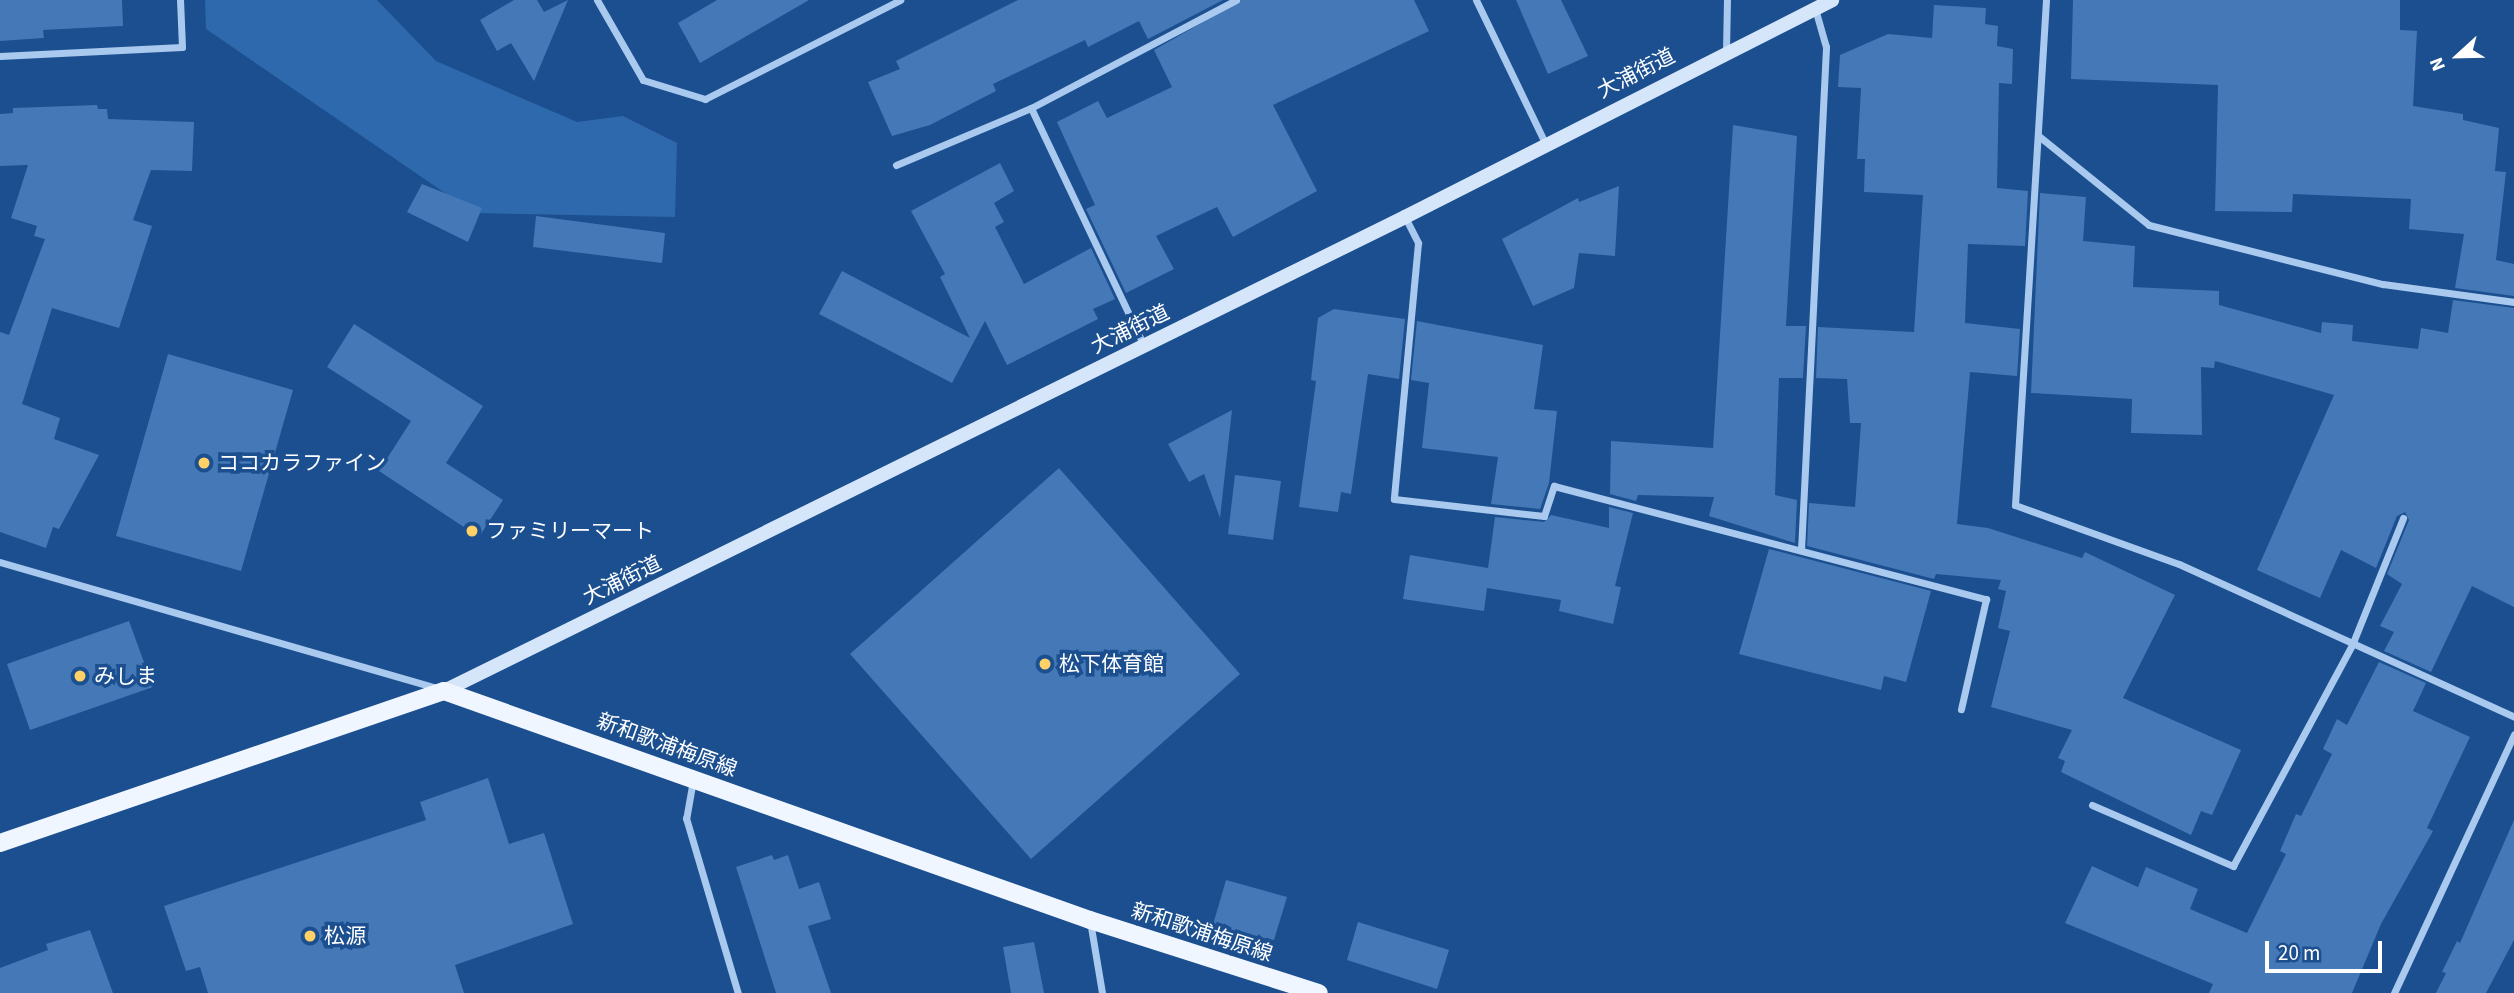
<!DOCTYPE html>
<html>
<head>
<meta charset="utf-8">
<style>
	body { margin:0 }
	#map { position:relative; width:2514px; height:993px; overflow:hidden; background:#1b4f8f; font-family:"Source Sans 3","Noto Sans JP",sans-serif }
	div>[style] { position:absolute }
	.green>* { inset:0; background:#2e69ad }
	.building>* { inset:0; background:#4478b7 }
	.street>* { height:7px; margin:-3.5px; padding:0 3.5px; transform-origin:3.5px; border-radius:3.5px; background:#a9c9ee }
	.secondary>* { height:14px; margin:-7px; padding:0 7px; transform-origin:7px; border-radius:7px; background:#d6e6fa }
	.primary>* { height:18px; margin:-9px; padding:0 9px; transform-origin:9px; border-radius:9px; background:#f0f6ff }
	.dots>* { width:19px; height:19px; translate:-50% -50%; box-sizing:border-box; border:4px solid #1b4f8f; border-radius:50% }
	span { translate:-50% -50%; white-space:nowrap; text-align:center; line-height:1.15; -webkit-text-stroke:7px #1b4f8f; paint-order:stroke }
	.street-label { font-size:21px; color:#fff }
	.poi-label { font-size:21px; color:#fff }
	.left { translate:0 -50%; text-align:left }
	.north { position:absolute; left:2423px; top:21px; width:70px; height:70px; -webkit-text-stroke:5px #1b4f8f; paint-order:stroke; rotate:248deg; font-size:19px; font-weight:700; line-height:28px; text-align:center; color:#fff }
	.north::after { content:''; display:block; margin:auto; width:24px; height:32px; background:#fff; clip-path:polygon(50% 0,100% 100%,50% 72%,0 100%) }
	.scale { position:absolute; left:2265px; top:941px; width:117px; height:32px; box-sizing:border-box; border:4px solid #fff; border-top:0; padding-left:9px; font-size:21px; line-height:24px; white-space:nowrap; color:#fff; -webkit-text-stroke:5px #1b4f8f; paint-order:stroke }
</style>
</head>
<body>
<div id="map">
	<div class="green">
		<i style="clip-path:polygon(205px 0,377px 0,436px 61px,577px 122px,623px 116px,677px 143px,675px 217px,474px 213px,206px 29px)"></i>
	</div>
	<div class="building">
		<i style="clip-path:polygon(0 0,122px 0,123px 26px,43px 30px,44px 38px,0 41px)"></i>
		<i style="clip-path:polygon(514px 0,537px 0,544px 12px,568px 0,534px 81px,511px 43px,497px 51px,480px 20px)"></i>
		<i style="clip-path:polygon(717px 0,809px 0,700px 63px,678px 23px)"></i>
		<i style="clip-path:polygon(1018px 0,1223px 0,1148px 39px,1139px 21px,1088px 47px,1085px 40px,993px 84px,996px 91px,930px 125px,892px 136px,868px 82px,900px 69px,896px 61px)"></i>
		<i style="clip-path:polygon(1242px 0,1414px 0,1429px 31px,1273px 105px,1317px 191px,1233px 237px,1217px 207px,1156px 236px,1174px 269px,1126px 293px,1086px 209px,1095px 205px,1057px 122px,1098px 101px,1107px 118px,1172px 87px,1154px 50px)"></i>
		<i style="clip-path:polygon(1516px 0,1561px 0,1588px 56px,1548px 74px)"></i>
		<i style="clip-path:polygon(2073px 0,2400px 0,2400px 30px,2417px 31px,2413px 106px,2463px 114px,2463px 120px,2499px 128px,2495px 171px,2506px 172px,2496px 260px,2514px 264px,2514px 296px,2455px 288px,2464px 234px,2409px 229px,2411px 199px,2293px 194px,2292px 212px,2215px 211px,2218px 85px,2071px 79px)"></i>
		<i style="clip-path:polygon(1934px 5px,1986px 8px,1985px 24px,1998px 26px,1997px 46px,2013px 49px,2012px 84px,1999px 83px,1997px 188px,2028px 191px,2025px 246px,1968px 244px,1965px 323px,2020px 329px,2017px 376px,1970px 372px,1957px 524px,1988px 528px,2082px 558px,2085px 552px,2175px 595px,2123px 698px,2241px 750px,2212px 815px,2201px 811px,2191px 835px,2061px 772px,2065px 761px,2058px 758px,2072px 730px,1991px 707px,2010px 631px,1998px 628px,2006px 591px,1998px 589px,2001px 580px,1936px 574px,1934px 579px,1807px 546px,1809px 503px,1855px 507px,1861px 423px,1850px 423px,1847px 379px,1816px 378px,1818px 327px,1914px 332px,1923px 195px,1864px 192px,1865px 159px,1857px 159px,1861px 88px,1838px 87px,1840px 55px,1888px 34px,1932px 38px)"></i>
		<i style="clip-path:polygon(97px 105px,98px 109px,107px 109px,108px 119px,194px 122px,192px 171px,151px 170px,133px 220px,152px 226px,119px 328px,52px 308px,22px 404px,60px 418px,54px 439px,99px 455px,59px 529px,53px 527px,46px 548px,0 532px,0 332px,9px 335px,45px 239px,34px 236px,37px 226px,11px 218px,28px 165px,0 166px,0 114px,13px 113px,13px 108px)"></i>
		<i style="clip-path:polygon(1733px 125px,1797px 136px,1786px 326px,1806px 326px,1803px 378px,1779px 378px,1775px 495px,1797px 500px,1795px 543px,1709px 516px,1714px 497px,1638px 495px,1636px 501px,1610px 494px,1611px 441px,1713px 448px)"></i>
		<i style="clip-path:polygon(1000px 163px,1014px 191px,994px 203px,1004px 222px,995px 227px,1024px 284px,1091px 248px,1115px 299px,1093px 309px,1098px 319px,1007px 365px,985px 321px,952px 383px,819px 314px,842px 271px,970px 338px,940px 277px,945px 274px,911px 211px)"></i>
		<i style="clip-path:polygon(422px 184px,482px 208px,468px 242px,407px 212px)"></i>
		<i style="clip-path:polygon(1619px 186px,1615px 256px,1579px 253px,1574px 288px,1533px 306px,1502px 239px,1578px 198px,1579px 202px)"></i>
		<i style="clip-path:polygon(2040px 193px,2086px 197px,2083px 241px,2135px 246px,2133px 287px,2219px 291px,2219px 305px,2321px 333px,2322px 322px,2353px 325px,2352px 341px,2418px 349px,2421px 328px,2448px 333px,2453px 300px,2514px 308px,2514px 607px,2472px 586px,2431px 672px,2384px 651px,2394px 632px,2380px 626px,2402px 584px,2387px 574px,2409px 520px,2405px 512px,2397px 516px,2376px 568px,2341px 550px,2320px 598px,2257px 570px,2334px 395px,2215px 361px,2214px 368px,2201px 367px,2202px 435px,2131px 433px,2132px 399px,2031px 393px)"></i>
		<i style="clip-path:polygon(536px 216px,665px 233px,662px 263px,533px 247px)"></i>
		<i style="clip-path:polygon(1334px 309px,1405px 319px,1399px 379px,1368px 374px,1351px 494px,1341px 492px,1338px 512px,1299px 507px,1316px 381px,1311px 380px,1318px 318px)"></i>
		<i style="clip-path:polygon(1417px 321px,1543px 345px,1534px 409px,1557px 411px,1549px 483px,1540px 509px,1491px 504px,1498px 457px,1422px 448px,1429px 383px,1411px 380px)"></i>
		<i style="clip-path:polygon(354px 324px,483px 406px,446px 463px,503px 500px,479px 537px,379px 471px,411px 421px,327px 367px)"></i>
		<i style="clip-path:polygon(168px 354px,293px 390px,241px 571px,116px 536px)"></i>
		<i style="clip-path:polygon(1232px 410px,1220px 518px,1204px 474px,1189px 482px,1168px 444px)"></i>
		<i style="clip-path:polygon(1059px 468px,1240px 674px,1031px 859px,850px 654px)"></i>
		<i style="clip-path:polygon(1235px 475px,1281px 481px,1273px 540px,1228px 534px)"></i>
		<i style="clip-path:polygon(1609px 507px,1633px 513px,1615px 586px,1621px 587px,1613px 624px,1559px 611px,1561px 600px,1487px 588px,1484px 611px,1403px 599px,1410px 555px,1488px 568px,1495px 517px,1544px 522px,1551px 515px,1609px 528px)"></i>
		<i style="clip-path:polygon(1769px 549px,1931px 591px,1906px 682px,1884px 676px,1881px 690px,1739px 654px)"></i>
		<i style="clip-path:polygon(129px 621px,153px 687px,30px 730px,7px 664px)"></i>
		<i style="clip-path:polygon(2379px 662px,2426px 683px,2413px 711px,2470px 737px,2427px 828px,2433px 831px,2381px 924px,2352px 993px,2209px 993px,2213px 984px,2065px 923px,2092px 866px,2138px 887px,2146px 867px,2198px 889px,2190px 909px,2247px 933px,2286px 854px,2280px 851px,2296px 814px,2301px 816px,2332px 754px,2323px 749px,2337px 719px,2347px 725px)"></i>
		<i style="clip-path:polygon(488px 778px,509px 844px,544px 833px,573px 924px,455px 965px,464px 993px,208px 993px,200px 967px,186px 971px,164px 906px,426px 820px,420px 802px)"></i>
		<i style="clip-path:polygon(2514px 820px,2514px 940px,2486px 993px,2436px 993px,2446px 973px,2442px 972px,2457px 941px,2460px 943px)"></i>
		<i style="clip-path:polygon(772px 855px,774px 860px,788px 855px,799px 889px,819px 882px,831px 919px,808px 926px,831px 993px,776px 993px,736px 867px)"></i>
		<i style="clip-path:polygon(1226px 880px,1287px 897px,1274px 940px,1212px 928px)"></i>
		<i style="clip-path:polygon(1358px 922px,1449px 950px,1437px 989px,1347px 960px)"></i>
		<i style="clip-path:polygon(90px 930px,113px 993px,0 993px,0 968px,48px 950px,46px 944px)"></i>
		<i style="clip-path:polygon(1034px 942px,1044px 993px,1011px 993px,1003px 947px)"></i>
	</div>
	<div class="street">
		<i style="left:597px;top:0;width:92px;rotate:60.1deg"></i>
		<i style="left:643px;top:80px;width:65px;rotate:17deg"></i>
		<i style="left:705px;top:99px;width:219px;rotate:-26.9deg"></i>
		<i style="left:1476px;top:0;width:159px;rotate:64.2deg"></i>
		<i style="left:2046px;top:0;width:506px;rotate:93.51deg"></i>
		<i style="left:2015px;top:505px;width:174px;rotate:19.8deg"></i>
		<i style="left:2179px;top:564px;width:368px;rotate:24.5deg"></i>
		<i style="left:1726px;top:51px;width:51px;rotate:-88.9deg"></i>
		<i style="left:0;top:56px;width:182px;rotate:-2.8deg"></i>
		<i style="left:182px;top:47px;width:47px;rotate:-92.4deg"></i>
		<i style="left:1031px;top:108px;width:263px;rotate:64.6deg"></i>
		<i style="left:2040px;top:137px;width:140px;rotate:38.9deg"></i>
		<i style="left:2149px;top:225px;width:241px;rotate:14.2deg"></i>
		<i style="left:2383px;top:284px;width:132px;rotate:7.8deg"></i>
		<i style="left:896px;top:165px;width:147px;rotate:-22.9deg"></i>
		<i style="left:1031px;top:108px;width:232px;rotate:-27.8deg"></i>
		<i style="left:1405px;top:217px;width:29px;rotate:63deg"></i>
		<i style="left:1418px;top:243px;width:257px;rotate:95.4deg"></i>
		<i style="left:1394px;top:499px;width:151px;rotate:6.5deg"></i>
		<i style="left:1544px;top:516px;width:32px;rotate:-72deg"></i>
		<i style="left:1554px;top:486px;width:447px;rotate:14.7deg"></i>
		<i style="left:1986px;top:599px;width:113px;rotate:102.8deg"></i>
		<i style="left:1801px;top:550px;width:504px;rotate:-87.15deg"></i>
		<i style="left:1826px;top:47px;width:40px;rotate:-106deg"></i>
		<i style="left:0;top:562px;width:455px;rotate:16.1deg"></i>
		<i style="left:693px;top:780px;width:39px;rotate:100deg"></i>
		<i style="left:686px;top:818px;width:183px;rotate:73.5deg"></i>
		<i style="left:2092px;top:805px;width:154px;rotate:23.4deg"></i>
		<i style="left:2233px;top:866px;width:251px;rotate:-61.7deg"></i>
		<i style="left:2352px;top:645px;width:137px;rotate:-68.1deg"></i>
		<i style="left:1090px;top:921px;width:73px;rotate:80.5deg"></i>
		<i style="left:2394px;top:993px;width:285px;rotate:-65.1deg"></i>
	</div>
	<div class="secondary">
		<i style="left:444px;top:691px;width:1072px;rotate:-26.25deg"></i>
		<i style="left:1405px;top:217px;width:479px;rotate:-26.9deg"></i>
	</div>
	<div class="primary">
		<i style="left:0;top:843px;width:469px;rotate:-18.9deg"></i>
		<i style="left:444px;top:691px;width:685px;rotate:19.52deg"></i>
		<i style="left:1090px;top:920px;width:240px;rotate:17.7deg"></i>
	</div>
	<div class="dots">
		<i style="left:204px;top:463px;background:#ffd166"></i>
		<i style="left:472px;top:531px;background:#ffd166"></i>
		<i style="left:1045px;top:664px;background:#ffd166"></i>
		<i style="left:80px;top:676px;background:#ffd166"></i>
		<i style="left:310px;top:936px;background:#ffd166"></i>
	</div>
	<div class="street-label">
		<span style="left:1636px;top:73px;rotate:-27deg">大浦街道</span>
		<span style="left:1130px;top:329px;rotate:-26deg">大浦街道</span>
		<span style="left:622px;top:580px;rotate:-26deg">大浦街道</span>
		<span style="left:667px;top:745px;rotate:20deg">新和歌浦梅原線</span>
		<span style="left:1202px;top:932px;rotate:18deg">新和歌浦梅原線</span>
	</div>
	<div class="poi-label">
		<span class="left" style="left:218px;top:463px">ココカラファイン</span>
		<span class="left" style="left:486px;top:531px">ファミリーマート</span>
		<span class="left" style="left:1059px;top:664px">松下体育館</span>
		<span class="left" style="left:94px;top:676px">みしま</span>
		<span class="left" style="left:324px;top:936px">松源</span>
	</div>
	<div class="north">N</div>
	<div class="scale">20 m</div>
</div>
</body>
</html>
